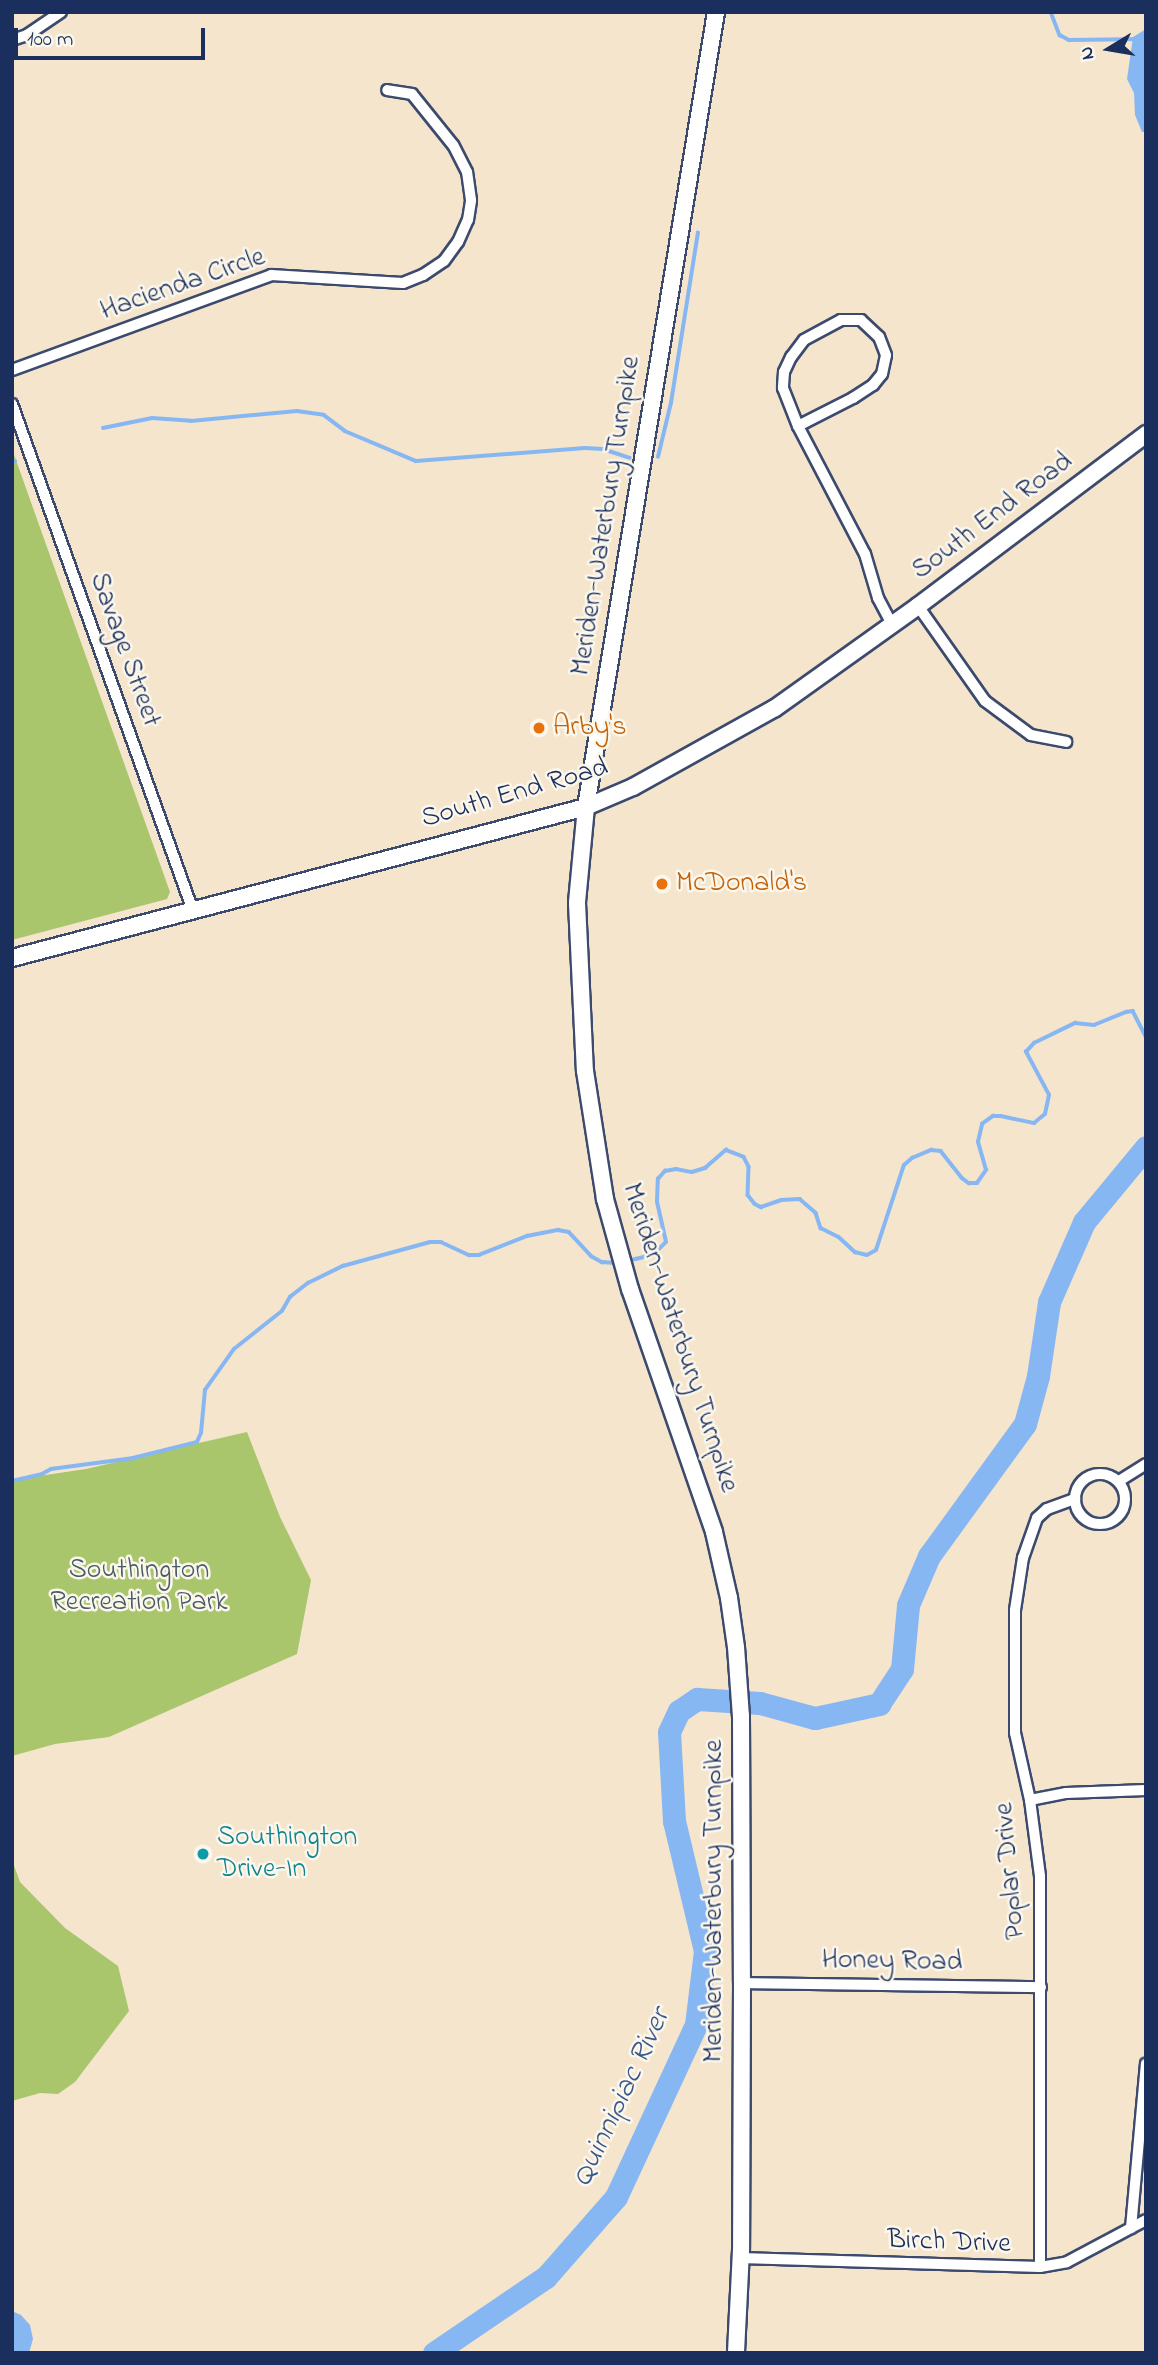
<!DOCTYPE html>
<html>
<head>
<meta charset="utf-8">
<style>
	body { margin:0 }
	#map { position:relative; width:1158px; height:2365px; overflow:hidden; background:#f5e5cc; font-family:"Indie Flower",sans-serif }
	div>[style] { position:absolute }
	.green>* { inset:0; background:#a9c66d }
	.water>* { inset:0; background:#87b7f3 }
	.stream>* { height:3.5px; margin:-1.75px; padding:0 1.75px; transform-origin:1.75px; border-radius:1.75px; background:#87b7f3 }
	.river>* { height:23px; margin:-11.5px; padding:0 11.5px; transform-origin:11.5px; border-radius:11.5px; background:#87b7f3 }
	.roads { filter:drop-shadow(2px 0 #3c4a6e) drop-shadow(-2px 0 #3c4a6e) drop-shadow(0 2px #3c4a6e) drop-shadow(0 -2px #3c4a6e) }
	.street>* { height:10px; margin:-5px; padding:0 5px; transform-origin:5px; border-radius:5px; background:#fff }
	.street>.ring { margin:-5px; padding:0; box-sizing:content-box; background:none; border:10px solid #fff; border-radius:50% }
	.secondary>* { height:16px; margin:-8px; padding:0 8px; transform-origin:8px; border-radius:8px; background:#fff }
	.dots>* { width:19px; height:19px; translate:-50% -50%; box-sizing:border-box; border:4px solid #fbf7ec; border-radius:50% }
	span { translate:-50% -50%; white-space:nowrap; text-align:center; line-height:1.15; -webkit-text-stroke:5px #fbf7ec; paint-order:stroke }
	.street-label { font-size:28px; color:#1b2f5e }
	.food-label { font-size:28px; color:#c56008 }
	.left { translate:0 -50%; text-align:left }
	.park-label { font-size:28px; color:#465c62 }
	.culture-label { font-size:28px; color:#0d838f }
	.water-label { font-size:30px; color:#3b588b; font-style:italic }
	.frame { position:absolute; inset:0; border:14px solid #1b2f5e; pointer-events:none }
	.north { position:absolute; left:1074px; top:14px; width:70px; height:70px; -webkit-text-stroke:5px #fbf7ec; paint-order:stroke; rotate:259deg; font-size:19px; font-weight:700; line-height:28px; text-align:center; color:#1b2f5e }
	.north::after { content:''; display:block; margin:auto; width:24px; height:32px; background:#1b2f5e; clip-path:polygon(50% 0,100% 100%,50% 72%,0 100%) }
	.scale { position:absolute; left:14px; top:28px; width:191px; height:32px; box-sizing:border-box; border:4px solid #1b2f5e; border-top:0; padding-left:9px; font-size:21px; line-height:24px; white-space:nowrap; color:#1b2f5e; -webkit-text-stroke:5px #fbf7ec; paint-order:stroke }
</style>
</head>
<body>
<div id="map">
	<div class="green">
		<i style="clip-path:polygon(12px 449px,170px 892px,167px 899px,12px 940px)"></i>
		<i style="clip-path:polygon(247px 1432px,280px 1517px,311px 1580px,297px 1654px,109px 1737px,55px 1744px,12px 1756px,12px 1480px,86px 1469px)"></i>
		<i style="clip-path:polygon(12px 1860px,20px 1882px,65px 1928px,118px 1966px,129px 2011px,75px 2082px,58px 2094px,40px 2093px,12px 2101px)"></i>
	</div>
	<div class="water">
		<i style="clip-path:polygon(1146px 29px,1146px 132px,1142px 132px,1135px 115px,1134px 93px,1127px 79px,1133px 37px)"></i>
		<i style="clip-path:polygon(12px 2311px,21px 2315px,30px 2325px,33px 2339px,29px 2353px,12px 2353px)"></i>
	</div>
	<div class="stream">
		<i style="left:1051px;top:12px;width:25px;rotate:69deg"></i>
		<i style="left:1060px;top:35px;width:10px;rotate:29deg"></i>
		<i style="left:1069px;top:40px;width:77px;rotate:-0.7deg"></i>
		<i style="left:103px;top:428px;width:50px;rotate:-11.5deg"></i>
		<i style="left:152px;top:418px;width:39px;rotate:4deg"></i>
		<i style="left:191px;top:421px;width:106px;rotate:-5.4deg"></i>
		<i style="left:297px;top:411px;width:27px;rotate:8deg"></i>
		<i style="left:324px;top:415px;width:26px;rotate:37deg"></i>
		<i style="left:345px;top:431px;width:77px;rotate:22.9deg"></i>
		<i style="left:416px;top:461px;width:169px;rotate:-4.4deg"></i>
		<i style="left:585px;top:448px;width:18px;rotate:3deg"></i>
		<i style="left:603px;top:449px;width:28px;rotate:18deg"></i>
		<i style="left:658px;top:457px;width:56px;rotate:-76.5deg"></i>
		<i style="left:671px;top:403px;width:172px;rotate:-81deg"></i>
		<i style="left:12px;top:461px;width:3px"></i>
		<i style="left:627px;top:1261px;width:27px;rotate:-13deg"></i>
		<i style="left:653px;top:1255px;width:18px;rotate:-45deg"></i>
		<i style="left:666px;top:1242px;width:41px;rotate:-102.7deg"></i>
		<i style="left:657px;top:1202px;width:23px;rotate:-88deg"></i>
		<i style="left:658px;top:1179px;width:11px;rotate:-49deg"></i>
		<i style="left:665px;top:1171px;width:11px;rotate:-10deg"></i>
		<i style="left:676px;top:1169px;width:16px;rotate:11deg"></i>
		<i style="left:692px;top:1172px;width:14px;rotate:-17deg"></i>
		<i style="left:705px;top:1168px;width:28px;rotate:-41deg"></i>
		<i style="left:726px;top:1150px;width:19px;rotate:21deg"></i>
		<i style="left:744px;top:1157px;width:11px;rotate:63deg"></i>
		<i style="left:749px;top:1167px;width:28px;rotate:92deg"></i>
		<i style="left:748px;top:1195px;width:11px;rotate:52deg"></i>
		<i style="left:755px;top:1204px;width:7px;rotate:27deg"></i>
		<i style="left:761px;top:1207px;width:21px;rotate:-19deg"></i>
		<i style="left:781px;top:1200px;width:19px;rotate:-3deg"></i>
		<i style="left:800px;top:1199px;width:21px;rotate:41deg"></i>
		<i style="left:816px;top:1213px;width:16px;rotate:72deg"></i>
		<i style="left:821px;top:1228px;width:20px;rotate:27deg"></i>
		<i style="left:839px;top:1237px;width:22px;rotate:43deg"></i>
		<i style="left:855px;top:1252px;width:12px;rotate:14deg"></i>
		<i style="left:867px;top:1255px;width:10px;rotate:-29deg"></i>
		<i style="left:876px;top:1250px;width:89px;rotate:-71.8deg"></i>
		<i style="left:904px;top:1165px;width:11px;rotate:-41deg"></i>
		<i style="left:912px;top:1158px;width:21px;rotate:-23deg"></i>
		<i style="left:931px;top:1150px;width:10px;rotate:6deg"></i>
		<i style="left:941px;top:1151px;width:34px;rotate:52deg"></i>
		<i style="left:962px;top:1178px;width:9px;rotate:36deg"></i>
		<i style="left:969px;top:1183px;width:8px"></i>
		<i style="left:977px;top:1183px;width:16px;rotate:-55deg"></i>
		<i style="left:986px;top:1170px;width:29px;rotate:-106deg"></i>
		<i style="left:978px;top:1142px;width:18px;rotate:-77deg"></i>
		<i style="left:982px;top:1124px;width:14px;rotate:-36deg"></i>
		<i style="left:993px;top:1116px;width:8px"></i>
		<i style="left:1001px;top:1116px;width:34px;rotate:12deg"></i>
		<i style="left:1034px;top:1123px;width:14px;rotate:-39deg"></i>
		<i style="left:1045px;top:1114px;width:19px;rotate:-78deg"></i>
		<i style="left:1049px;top:1095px;width:49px;rotate:-118.1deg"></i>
		<i style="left:1026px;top:1052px;width:12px;rotate:-48deg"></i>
		<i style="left:1034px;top:1043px;width:46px;rotate:-26deg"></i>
		<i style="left:1075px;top:1023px;width:19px;rotate:6deg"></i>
		<i style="left:1094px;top:1025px;width:35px;rotate:-22deg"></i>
		<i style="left:1126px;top:1012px;width:7px;rotate:-8deg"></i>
		<i style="left:1133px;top:1011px;width:28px;rotate:63deg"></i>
		<i style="left:12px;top:1481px;width:31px;rotate:-13deg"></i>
		<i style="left:42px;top:1474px;width:10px;rotate:-29deg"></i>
		<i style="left:51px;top:1469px;width:83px;rotate:-7.6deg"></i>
		<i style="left:133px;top:1458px;width:66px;rotate:-14deg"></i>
		<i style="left:197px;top:1442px;width:10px;rotate:-66deg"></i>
		<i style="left:201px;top:1433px;width:43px;rotate:-84.7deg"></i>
		<i style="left:205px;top:1390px;width:50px;rotate:-54.7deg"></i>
		<i style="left:234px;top:1349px;width:61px;rotate:-38.4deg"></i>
		<i style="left:282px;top:1311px;width:16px;rotate:-60deg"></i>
		<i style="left:290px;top:1297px;width:23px;rotate:-38deg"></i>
		<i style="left:308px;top:1283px;width:39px;rotate:-26deg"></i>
		<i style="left:343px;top:1266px;width:90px;rotate:-15.4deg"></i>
		<i style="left:430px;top:1242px;width:11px"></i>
		<i style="left:441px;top:1242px;width:31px;rotate:25deg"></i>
		<i style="left:469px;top:1255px;width:10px"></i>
		<i style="left:479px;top:1255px;width:52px;rotate:-21.6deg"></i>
		<i style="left:527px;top:1236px;width:32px;rotate:-11deg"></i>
		<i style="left:558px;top:1230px;width:11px;rotate:10deg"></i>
		<i style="left:569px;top:1232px;width:33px;rotate:47deg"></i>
		<i style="left:591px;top:1256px;width:13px;rotate:29deg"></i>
		<i style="left:602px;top:1262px;width:14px;rotate:4deg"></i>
	</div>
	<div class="river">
		<i style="left:434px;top:2353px;width:135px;rotate:-34.2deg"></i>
		<i style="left:546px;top:2277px;width:106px;rotate:-48.8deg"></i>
		<i style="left:616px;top:2197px;width:190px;rotate:-65.1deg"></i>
		<i style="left:696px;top:2025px;width:75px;rotate:-83.1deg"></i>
		<i style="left:705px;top:1951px;width:134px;rotate:-103.4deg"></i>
		<i style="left:674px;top:1821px;width:89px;rotate:-93.2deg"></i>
		<i style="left:669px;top:1732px;width:23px;rotate:-65deg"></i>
		<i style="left:679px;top:1711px;width:22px;rotate:-34deg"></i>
		<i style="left:697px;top:1699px;width:63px;rotate:3.6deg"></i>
		<i style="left:760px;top:1703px;width:57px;rotate:15.3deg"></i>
		<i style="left:815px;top:1718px;width:66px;rotate:-12.3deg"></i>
		<i style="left:879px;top:1704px;width:42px;rotate:-56.7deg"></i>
		<i style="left:902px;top:1669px;width:64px;rotate:-84.6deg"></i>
		<i style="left:908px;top:1605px;width:53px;rotate:-66.8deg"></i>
		<i style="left:929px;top:1556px;width:163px;rotate:-54deg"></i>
		<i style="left:1025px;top:1424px;width:50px;rotate:-74.8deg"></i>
		<i style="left:1038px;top:1376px;width:75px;rotate:-81.5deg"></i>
		<i style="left:1049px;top:1302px;width:87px;rotate:-66.4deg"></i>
		<i style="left:1084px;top:1222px;width:97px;rotate:-50.4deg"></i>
	</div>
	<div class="roads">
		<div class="street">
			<i style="left:12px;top:40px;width:16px;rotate:-18deg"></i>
			<i style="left:27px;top:35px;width:41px;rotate:-34.1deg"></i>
			<i style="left:12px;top:370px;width:276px;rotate:-20.1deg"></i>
			<i style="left:271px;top:275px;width:132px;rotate:3.5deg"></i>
			<i style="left:403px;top:283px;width:22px;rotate:-22deg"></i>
			<i style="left:423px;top:275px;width:25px;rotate:-34deg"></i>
			<i style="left:444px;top:261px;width:24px;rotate:-54deg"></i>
			<i style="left:458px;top:242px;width:24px;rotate:-66deg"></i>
			<i style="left:468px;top:220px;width:20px;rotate:-81deg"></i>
			<i style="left:471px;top:200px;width:28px;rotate:-98deg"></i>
			<i style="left:467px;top:172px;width:30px;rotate:-117deg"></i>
			<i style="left:453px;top:145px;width:65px;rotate:-128.8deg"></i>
			<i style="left:412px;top:94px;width:25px;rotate:-171deg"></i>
			<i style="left:12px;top:404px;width:538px;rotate:70.35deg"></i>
			<i style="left:798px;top:426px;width:62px;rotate:-27deg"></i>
			<i style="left:853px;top:398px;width:24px;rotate:-33deg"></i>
			<i style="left:873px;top:385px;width:14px;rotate:-51deg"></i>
			<i style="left:882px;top:374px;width:19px;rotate:-78deg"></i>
			<i style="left:886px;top:355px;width:19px;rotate:-111deg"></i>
			<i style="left:879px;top:337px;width:25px;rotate:-137deg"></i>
			<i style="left:861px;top:320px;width:20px;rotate:180deg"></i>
			<i style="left:841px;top:320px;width:42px;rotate:151.6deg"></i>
			<i style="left:804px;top:340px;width:21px;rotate:127deg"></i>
			<i style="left:791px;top:357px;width:17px;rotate:115deg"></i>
			<i style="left:784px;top:372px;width:16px;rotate:94deg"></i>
			<i style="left:783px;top:388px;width:41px;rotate:68.5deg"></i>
			<i style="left:798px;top:426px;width:144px;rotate:62.4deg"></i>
			<i style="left:865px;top:554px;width:46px;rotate:73.5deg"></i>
			<i style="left:878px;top:598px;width:30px;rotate:62deg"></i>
			<i style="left:918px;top:606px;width:116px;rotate:54.8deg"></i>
			<i style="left:985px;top:701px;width:57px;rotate:36.5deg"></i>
			<i style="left:1031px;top:735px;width:36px;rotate:11deg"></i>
			<i class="ring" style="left:1075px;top:1474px;width:40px;height:40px"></i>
			<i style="left:1119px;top:1481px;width:32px;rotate:-32deg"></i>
			<i style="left:1030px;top:1800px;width:37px;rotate:-11deg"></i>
			<i style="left:1066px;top:1793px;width:80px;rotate:-2.1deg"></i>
			<i style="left:742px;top:1983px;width:299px;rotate:0.8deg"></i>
			<i style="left:1131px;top:2228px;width:165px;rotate:-84.8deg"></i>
			<i style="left:740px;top:2258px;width:300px;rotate:1.7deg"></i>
			<i style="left:1040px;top:2267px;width:27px;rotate:-10deg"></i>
			<i style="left:1067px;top:2262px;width:89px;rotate:-28deg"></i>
			<i style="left:1040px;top:2267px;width:391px;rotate:-90deg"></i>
			<i style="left:1040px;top:1876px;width:77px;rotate:-97.5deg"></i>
			<i style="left:1030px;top:1800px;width:69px;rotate:-102.6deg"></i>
			<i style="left:1015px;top:1733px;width:123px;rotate:-90deg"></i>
			<i style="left:1015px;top:1610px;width:53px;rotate:-81.3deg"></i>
			<i style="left:1023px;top:1558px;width:42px;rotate:-70.7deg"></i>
			<i style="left:1037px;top:1518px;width:13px;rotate:-42deg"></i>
			<i style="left:1047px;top:1509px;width:30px;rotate:-20deg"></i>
		</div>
		<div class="secondary">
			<i style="left:716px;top:12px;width:806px;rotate:99.29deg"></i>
			<i style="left:586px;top:807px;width:96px;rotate:95.4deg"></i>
			<i style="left:577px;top:903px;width:168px;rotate:87.3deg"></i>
			<i style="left:585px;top:1071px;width:130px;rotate:81.1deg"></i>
			<i style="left:605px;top:1199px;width:93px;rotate:74.5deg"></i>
			<i style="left:630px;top:1289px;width:257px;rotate:70.9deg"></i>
			<i style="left:714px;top:1532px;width:68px;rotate:77.2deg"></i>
			<i style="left:729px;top:1598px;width:49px;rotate:81.9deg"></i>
			<i style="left:736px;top:1647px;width:69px;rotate:85.9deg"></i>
			<i style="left:741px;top:1716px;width:267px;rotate:89.8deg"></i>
			<i style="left:742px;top:1983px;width:267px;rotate:90.2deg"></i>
			<i style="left:741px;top:2250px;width:103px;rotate:92.8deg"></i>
			<i style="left:12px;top:958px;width:594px;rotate:-14.74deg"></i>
			<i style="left:586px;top:807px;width:51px;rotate:-23.1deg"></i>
			<i style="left:633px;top:787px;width:162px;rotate:-29.1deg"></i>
			<i style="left:775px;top:708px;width:176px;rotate:-35.5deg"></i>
			<i style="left:918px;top:606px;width:286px;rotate:-37deg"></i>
		</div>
	</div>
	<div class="dots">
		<i style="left:539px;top:728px;background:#e8710a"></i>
		<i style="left:662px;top:884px;background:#e8710a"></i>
		<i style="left:203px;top:1854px;background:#0f9aa8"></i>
	</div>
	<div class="street-label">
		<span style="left:183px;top:285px;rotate:-19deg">Hacienda Circle</span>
		<span style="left:607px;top:516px;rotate:-81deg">Meriden-Waterbury Turnpike</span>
		<span style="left:993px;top:517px;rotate:-37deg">South End Road</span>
		<span style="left:124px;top:650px;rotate:70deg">Savage Street</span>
		<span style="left:515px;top:794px;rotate:-16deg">South End Road</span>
		<span style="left:679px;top:1338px;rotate:72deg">Meriden-Waterbury Turnpike</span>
		<span style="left:1011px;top:1871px;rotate:-95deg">Poplar Drive</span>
		<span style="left:715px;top:1901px;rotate:-90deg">Meriden-Waterbury Turnpike</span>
		<span style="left:892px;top:1962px;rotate:1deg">Honey Road</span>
		<span style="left:949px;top:2243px;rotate:2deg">Birch Drive</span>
	</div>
	<div class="food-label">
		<span class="left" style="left:553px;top:728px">Arby's</span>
		<span class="left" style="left:676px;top:884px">McDonald's</span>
	</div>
	<div class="park-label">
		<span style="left:139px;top:1587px">Southington<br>Recreation Park</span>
	</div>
	<div class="culture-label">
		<span class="left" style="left:217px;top:1854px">Southington<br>Drive-In</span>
	</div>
	<div class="water-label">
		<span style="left:622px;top:2098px;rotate:-65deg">Quinnipiac River</span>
	</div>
	<div class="frame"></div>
	<div class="north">N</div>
	<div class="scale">100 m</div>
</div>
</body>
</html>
